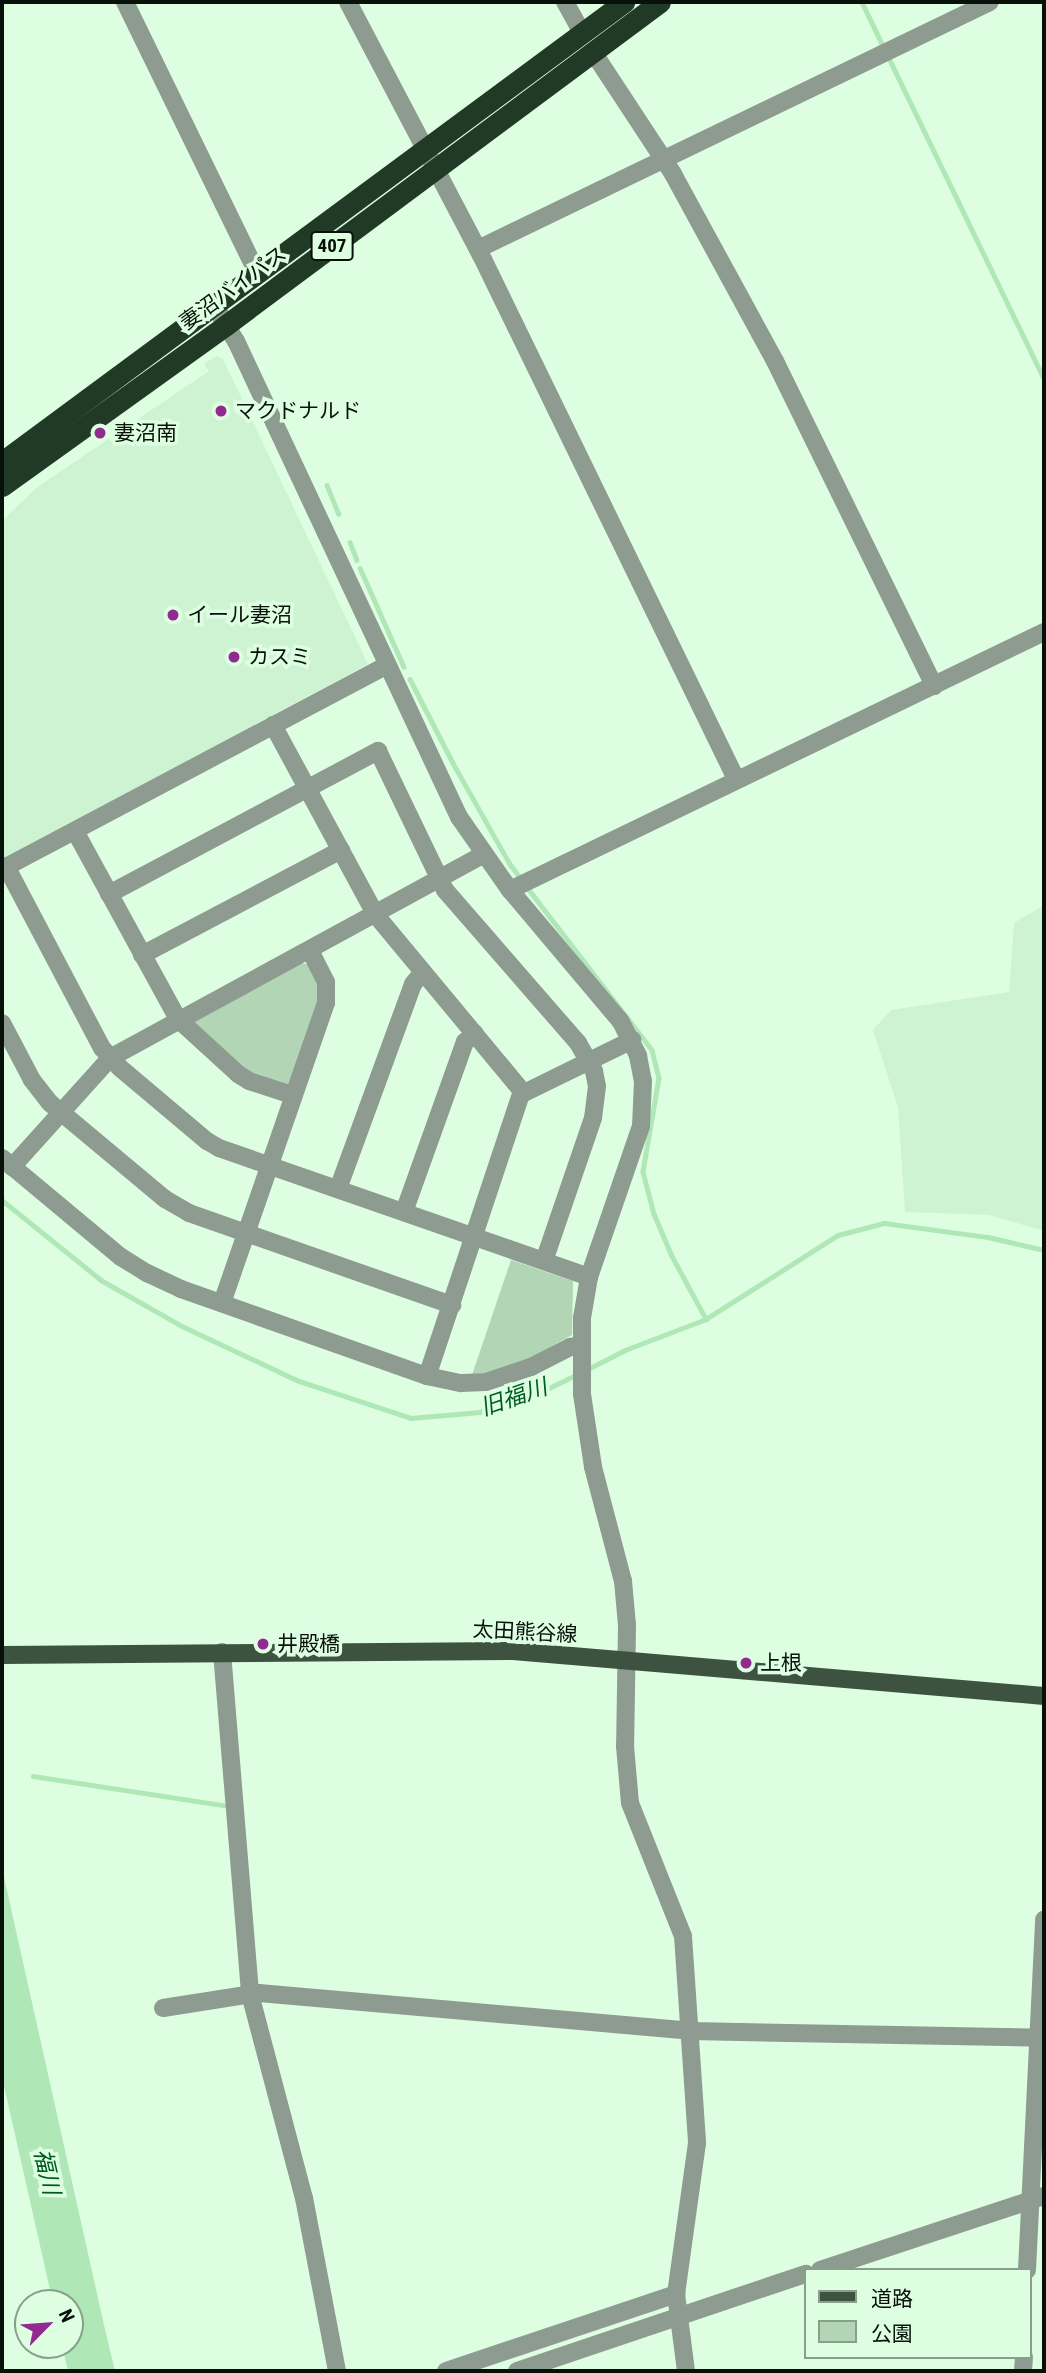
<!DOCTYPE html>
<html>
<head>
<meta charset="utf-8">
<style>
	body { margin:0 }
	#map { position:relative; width:1046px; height:2373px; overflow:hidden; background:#defee2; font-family:"Roboto Condensed","Noto Sans JP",sans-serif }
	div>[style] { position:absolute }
	.built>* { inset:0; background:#cef3d3 }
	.green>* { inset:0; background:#b1d5b5 }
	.water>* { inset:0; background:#afe7b7 }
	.stream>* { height:4.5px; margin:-2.25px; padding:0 2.25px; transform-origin:2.25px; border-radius:2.25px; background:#afe7b7 }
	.minor>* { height:18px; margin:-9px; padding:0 9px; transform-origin:9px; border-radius:9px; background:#8e9b90 }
	.major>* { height:18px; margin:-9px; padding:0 9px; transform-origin:9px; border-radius:9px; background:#3d5340 }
	.highway>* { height:21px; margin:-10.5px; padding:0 10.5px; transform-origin:10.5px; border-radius:10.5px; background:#213a25 }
	.dots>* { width:19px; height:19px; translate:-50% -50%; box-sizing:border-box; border:4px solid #defee2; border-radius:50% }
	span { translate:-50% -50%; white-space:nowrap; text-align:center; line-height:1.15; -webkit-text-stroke:7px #defee2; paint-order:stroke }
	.shield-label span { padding:2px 5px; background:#defee2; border:2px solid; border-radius:5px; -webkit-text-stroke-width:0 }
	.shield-label { font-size:19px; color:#071109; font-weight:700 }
	.street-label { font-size:21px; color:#071109 }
	.poi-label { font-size:21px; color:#071109 }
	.left { translate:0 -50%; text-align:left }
	.water-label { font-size:23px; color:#005b22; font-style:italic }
	.frame { position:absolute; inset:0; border:4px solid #071109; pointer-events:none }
	.legend { position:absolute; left:804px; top:2268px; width:228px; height:91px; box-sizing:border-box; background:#defee2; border:2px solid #889f8b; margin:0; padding:9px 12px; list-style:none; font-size:21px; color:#071109 }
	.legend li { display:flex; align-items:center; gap:14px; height:35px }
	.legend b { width:35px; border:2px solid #889f8b }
	.north { position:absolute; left:14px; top:2289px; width:70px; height:70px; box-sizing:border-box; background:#defee2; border:2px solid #889f8b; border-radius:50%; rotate:65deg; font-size:19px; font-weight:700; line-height:28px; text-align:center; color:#071109 }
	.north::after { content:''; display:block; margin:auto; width:24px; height:32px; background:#922b90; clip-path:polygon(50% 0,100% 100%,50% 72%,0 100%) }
</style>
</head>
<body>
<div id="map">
	<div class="built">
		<i style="clip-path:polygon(216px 356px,223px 359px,368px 664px,2px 860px,2px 521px,36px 488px,209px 371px,204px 364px)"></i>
		<i style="clip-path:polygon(1044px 905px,1044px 1231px,989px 1215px,905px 1212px,898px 1108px,873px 1030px,891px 1010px,1009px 992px,1014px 923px)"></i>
	</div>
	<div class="green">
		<i style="clip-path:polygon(301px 963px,310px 965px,321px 989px,291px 1082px,282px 1088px,249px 1076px,193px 1028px,194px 1018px)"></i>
		<i style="clip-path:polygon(511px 1260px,573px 1281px,572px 1335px,518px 1365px,495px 1373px,472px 1375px)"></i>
	</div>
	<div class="water">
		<i style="clip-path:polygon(2px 1868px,104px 2325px,115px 2371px,68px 2371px,62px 2345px,70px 2345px,70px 2303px,53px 2303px,2px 2077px)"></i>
	</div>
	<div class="stream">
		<i style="left:862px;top:2px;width:51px;rotate:64.4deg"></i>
		<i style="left:888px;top:56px;width:359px;rotate:64.2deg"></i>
		<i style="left:327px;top:485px;width:31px;rotate:68deg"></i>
		<i style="left:350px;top:542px;width:19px;rotate:69deg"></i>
		<i style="left:360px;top:568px;width:108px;rotate:66deg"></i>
		<i style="left:410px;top:679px;width:94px;rotate:62.9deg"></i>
		<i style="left:453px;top:763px;width:116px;rotate:60.6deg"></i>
		<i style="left:510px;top:864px;width:20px;rotate:53deg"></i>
		<i style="left:527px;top:887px;width:205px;rotate:52.5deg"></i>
		<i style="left:652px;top:1050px;width:29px;rotate:76deg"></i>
		<i style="left:659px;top:1078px;width:95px;rotate:99.7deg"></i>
		<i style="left:643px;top:1172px;width:43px;rotate:75.3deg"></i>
		<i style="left:654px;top:1214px;width:46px;rotate:66.8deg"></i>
		<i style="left:672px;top:1256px;width:72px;rotate:61.6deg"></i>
		<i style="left:2px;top:1200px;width:127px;rotate:38.9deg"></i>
		<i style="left:101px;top:1280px;width:93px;rotate:29.6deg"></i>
		<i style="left:182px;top:1326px;width:129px;rotate:25.2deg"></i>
		<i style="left:299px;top:1381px;width:118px;rotate:18.3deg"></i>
		<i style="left:411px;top:1418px;width:69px;rotate:-5deg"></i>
		<i style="left:480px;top:1412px;width:69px;rotate:-18.7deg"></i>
		<i style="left:545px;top:1390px;width:37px;rotate:-26deg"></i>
		<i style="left:586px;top:1370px;width:44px;rotate:-27.1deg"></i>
		<i style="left:625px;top:1350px;width:87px;rotate:-20.9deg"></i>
		<i style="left:706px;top:1319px;width:156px;rotate:-32.5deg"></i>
		<i style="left:838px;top:1235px;width:48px;rotate:-14.6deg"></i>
		<i style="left:884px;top:1223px;width:105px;rotate:7.7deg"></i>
		<i style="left:988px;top:1237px;width:57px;rotate:13.1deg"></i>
		<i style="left:33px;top:1776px;width:197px;rotate:8.7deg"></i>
	</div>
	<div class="minor">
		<i style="left:125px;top:2px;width:301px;rotate:64deg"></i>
		<i style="left:348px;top:2px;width:286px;rotate:62.3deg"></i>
		<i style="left:481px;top:255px;width:583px;rotate:64.05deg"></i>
		<i style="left:565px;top:2px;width:35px;rotate:61deg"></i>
		<i style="left:593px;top:52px;width:146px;rotate:56.7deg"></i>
		<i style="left:673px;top:174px;width:213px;rotate:61.4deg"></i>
		<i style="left:775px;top:361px;width:362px;rotate:63.9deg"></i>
		<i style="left:478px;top:249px;width:568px;rotate:-25.75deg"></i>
		<i style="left:219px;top:313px;width:33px;rotate:59deg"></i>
		<i style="left:236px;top:341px;width:526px;rotate:64.9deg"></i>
		<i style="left:459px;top:817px;width:89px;rotate:55.1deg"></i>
		<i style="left:510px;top:890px;width:172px;rotate:49.9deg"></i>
		<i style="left:621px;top:1022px;width:38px;rotate:63deg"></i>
		<i style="left:638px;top:1056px;width:25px;rotate:79deg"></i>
		<i style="left:643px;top:1081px;width:45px;rotate:92.5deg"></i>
		<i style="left:641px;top:1126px;width:160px;rotate:109deg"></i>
		<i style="left:589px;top:1277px;width:42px;rotate:99.7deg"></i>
		<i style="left:582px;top:1318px;width:76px;rotate:90deg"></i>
		<i style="left:582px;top:1394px;width:74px;rotate:81.4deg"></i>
		<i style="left:593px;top:1467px;width:118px;rotate:75.3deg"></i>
		<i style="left:623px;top:1581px;width:44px;rotate:84.8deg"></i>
		<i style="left:627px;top:1625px;width:121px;rotate:90.9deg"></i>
		<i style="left:625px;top:1746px;width:57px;rotate:85deg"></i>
		<i style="left:630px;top:1803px;width:143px;rotate:68.3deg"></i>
		<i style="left:683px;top:1936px;width:207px;rotate:86.1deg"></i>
		<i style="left:697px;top:2143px;width:152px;rotate:97.9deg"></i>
		<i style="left:676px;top:2294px;width:78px;rotate:82.6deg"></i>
		<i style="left:273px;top:725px;width:215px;rotate:61.6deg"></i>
		<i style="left:375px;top:914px;width:230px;rotate:50.3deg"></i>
		<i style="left:522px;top:1091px;width:300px;rotate:108.4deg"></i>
		<i style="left:75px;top:831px;width:214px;rotate:61.3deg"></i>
		<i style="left:178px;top:1019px;width:81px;rotate:42.5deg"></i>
		<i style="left:238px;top:1074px;width:13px;rotate:32deg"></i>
		<i style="left:249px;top:1081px;width:45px;rotate:18deg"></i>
		<i style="left:6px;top:866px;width:206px;rotate:62.2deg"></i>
		<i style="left:102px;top:1048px;width:25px;rotate:48deg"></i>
		<i style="left:119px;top:1067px;width:115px;rotate:40.1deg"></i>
		<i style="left:207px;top:1141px;width:14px;rotate:30deg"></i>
		<i style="left:219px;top:1148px;width:392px;rotate:19.2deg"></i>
		<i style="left:2px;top:869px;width:436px;rotate:-27.9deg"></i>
		<i style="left:510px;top:890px;width:593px;rotate:-25.79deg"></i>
		<i style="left:109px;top:894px;width:305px;rotate:-28deg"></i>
		<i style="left:378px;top:751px;width:154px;rotate:64.3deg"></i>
		<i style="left:445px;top:890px;width:203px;rotate:49deg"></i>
		<i style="left:578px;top:1043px;width:32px;rotate:60deg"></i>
		<i style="left:594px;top:1071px;width:15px;rotate:79deg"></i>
		<i style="left:597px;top:1086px;width:32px;rotate:97deg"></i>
		<i style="left:593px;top:1118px;width:151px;rotate:108.9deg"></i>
		<i style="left:142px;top:955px;width:225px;rotate:-27.8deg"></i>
		<i style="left:2px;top:1023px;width:64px;rotate:62.2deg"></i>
		<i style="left:32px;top:1080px;width:29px;rotate:52deg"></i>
		<i style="left:50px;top:1103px;width:150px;rotate:39.9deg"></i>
		<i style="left:165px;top:1199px;width:28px;rotate:30deg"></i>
		<i style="left:189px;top:1213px;width:279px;rotate:19.3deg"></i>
		<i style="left:522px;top:1094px;width:123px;rotate:-26.1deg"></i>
		<i style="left:2px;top:1158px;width:155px;rotate:39.8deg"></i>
		<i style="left:121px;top:1257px;width:31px;rotate:32deg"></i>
		<i style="left:147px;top:1273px;width:38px;rotate:25deg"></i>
		<i style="left:181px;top:1289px;width:261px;rotate:19.5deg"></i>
		<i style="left:427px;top:1376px;width:35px;rotate:12deg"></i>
		<i style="left:461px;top:1383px;width:25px;rotate:-2deg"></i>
		<i style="left:486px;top:1382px;width:47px;rotate:-18.4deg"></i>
		<i style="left:531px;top:1367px;width:44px;rotate:-27.1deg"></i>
		<i style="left:570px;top:1347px;width:12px;rotate:-9deg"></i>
		<i style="left:12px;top:1167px;width:147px;rotate:-48deg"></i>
		<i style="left:110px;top:1058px;width:425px;rotate:-28.6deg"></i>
		<i style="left:338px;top:1189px;width:218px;rotate:-69.9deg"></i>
		<i style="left:413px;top:984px;width:14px;rotate:-51deg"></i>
		<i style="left:404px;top:1212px;width:181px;rotate:-70.3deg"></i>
		<i style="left:465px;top:1042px;width:13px;rotate:-42deg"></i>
		<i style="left:222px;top:1303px;width:318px;rotate:-70.9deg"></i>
		<i style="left:326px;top:1003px;width:21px;rotate:-90deg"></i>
		<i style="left:326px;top:982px;width:36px;rotate:-117deg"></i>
		<i style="left:222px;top:1652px;width:343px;rotate:85.3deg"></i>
		<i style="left:250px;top:1994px;width:211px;rotate:75.2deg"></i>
		<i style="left:304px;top:2198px;width:176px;rotate:79.2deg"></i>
		<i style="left:163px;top:2008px;width:97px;rotate:-8.9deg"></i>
		<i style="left:259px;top:1993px;width:433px;rotate:5deg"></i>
		<i style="left:690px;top:2031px;width:354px;rotate:1.1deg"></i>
		<i style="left:820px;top:2270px;width:236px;rotate:-18.3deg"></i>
		<i style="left:1027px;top:2270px;width:351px;rotate:-87.2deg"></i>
		<i style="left:446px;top:2371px;width:243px;rotate:-18.5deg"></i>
		<i style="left:517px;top:2371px;width:305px;rotate:-18.6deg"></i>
		<i style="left:1023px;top:2371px;width:14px;rotate:-86deg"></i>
	</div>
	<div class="major">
		<i style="left:2px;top:1655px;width:511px;rotate:-0.45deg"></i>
		<i style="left:513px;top:1651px;width:533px;rotate:4.84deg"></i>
	</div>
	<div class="highway">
		<i style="left:2px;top:462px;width:774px;rotate:-36.48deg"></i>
		<i style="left:2px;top:486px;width:276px;rotate:-35.7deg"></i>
		<i style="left:226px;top:325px;width:541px;rotate:-36.66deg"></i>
	</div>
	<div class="dots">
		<i style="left:221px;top:411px;background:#922b90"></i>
		<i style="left:100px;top:433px;background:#922b90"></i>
		<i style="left:173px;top:615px;background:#922b90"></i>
		<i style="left:234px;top:657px;background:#922b90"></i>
		<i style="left:263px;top:1644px;background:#922b90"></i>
		<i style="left:746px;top:1663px;background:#922b90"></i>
	</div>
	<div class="shield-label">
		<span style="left:332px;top:246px">407</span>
	</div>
	<div class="street-label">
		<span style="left:233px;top:288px;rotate:-36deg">妻沼バイパス</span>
		<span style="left:525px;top:1632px;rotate:3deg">太田熊谷線</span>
	</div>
	<div class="poi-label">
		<span class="left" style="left:235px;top:411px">マクドナルド</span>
		<span class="left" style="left:114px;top:433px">妻沼南</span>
		<span class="left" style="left:187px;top:615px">イール妻沼</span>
		<span class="left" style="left:248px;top:657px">カスミ</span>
		<span class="left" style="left:277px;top:1644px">井殿橋</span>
		<span class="left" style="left:760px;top:1663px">上根</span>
	</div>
	<div class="water-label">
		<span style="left:514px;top:1398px;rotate:-19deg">旧福川</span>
		<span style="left:46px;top:2172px;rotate:77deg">福川</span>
	</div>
	<div class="frame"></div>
	<ul class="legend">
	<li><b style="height:9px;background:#3d5340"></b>道路</li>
	<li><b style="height:19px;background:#b1d5b5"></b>公園</li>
	</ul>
	<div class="north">N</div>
</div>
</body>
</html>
